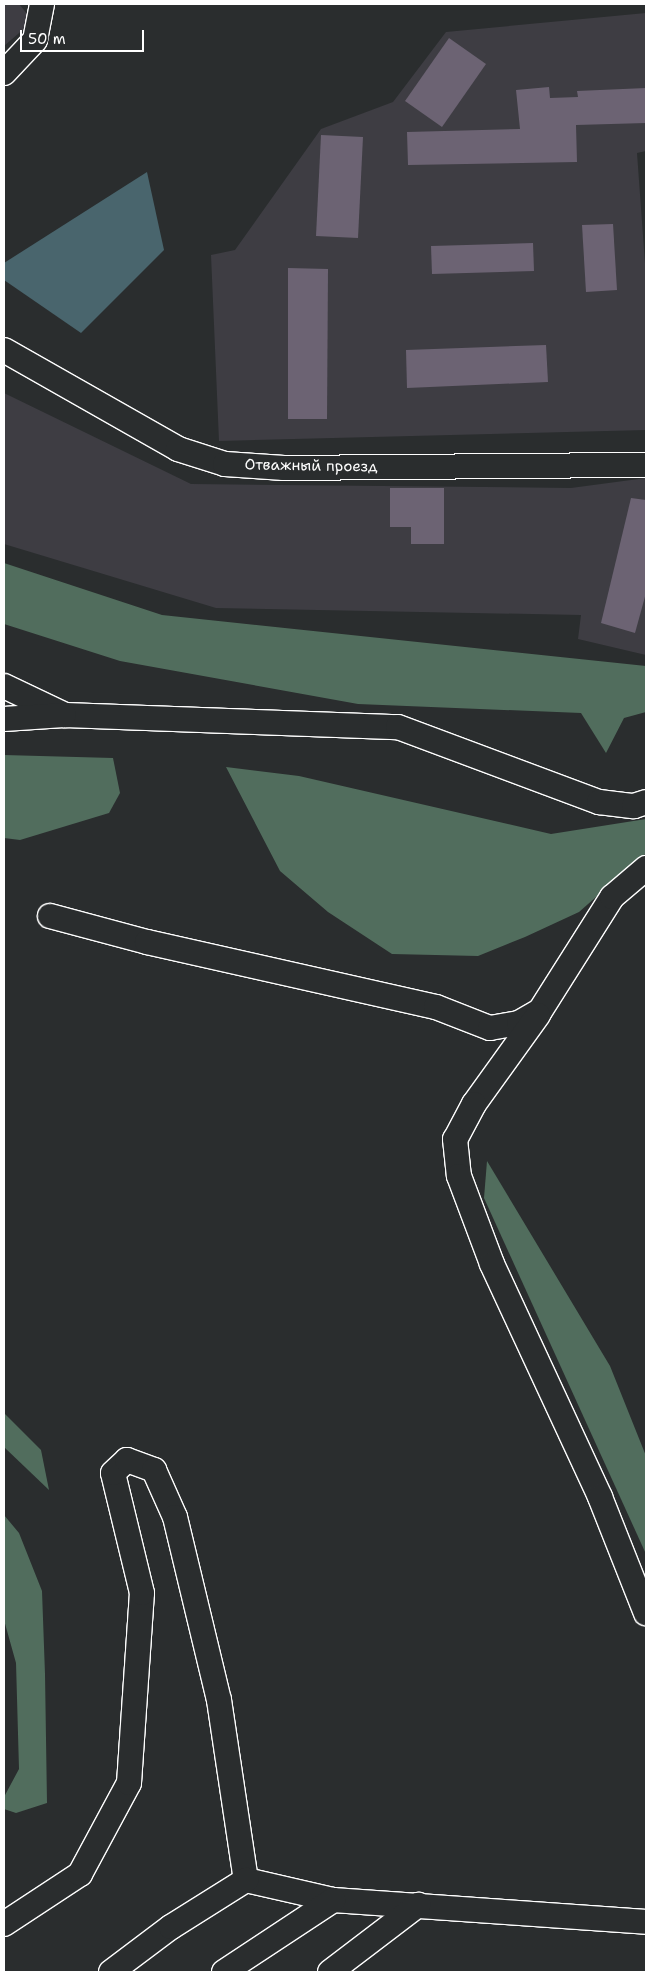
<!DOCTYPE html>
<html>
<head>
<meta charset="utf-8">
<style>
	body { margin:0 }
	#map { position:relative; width:650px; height:1976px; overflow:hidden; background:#2a2d2e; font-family:"Shantell Sans",sans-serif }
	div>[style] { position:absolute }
	.built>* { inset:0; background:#3e3d43 }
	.green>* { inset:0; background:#516d5d }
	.water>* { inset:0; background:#49656d }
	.building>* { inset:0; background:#6c6373 }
	.roads { filter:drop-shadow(1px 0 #fff) drop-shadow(-1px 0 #fff) drop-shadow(0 1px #fff) drop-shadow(0 -1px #fff) }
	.minor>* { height:24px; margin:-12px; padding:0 12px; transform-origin:12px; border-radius:12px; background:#2a2d2e }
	span { translate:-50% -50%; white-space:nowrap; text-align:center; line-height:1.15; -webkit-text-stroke:4.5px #2a2d2e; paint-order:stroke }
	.street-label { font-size:15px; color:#fff }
	.frame { position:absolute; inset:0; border:5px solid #fff; pointer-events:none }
	.scale { position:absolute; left:20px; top:30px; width:124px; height:22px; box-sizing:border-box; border:2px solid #fff; border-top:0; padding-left:6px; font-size:15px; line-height:18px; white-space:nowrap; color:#fff; -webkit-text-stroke:4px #2a2d2e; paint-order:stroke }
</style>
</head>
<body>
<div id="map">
	<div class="built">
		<i style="clip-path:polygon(4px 4px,19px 4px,33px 21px,4px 46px)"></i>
		<i style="clip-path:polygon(646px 13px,646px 151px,637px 153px,646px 277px,646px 430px,219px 441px,211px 255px,235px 250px,321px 129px,393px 102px,446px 32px)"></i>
		<i style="clip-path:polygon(4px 393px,191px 484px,571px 488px,646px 478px,646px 655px,578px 639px,581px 615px,216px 608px,4px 544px)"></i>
	</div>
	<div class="green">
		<i style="clip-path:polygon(4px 563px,162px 615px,646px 666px,646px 712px,624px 718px,606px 753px,581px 713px,358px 704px,120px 661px,4px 624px)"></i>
		<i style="clip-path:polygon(4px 755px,113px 758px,120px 793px,109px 813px,20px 840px,4px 838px)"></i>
		<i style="clip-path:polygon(226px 767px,299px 776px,551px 834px,646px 819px,646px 853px,579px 912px,525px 937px,478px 956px,392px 954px,328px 912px,280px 871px)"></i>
		<i style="clip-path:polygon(487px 1161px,610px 1366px,646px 1456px,646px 1554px,484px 1198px)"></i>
		<i style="clip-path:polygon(4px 1413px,41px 1450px,49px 1490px,4px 1447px)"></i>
		<i style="clip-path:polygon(4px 1515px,19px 1533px,42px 1591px,45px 1674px,47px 1803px,16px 1813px,4px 1809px,4px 1797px,19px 1769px,16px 1663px,4px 1620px)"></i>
	</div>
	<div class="water">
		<i style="clip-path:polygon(147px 172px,164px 250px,81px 333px,4px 280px,4px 263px)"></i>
	</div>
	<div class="building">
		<i style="clip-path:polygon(449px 38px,486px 64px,442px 127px,405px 101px)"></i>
		<i style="clip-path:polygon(549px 87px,550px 98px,578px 97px,577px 91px,646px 88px,646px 123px,576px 125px,577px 162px,408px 165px,407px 132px,520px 129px,516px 90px)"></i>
		<i style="clip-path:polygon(321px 135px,363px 137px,358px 238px,316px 236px)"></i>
		<i style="clip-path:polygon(613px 224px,617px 290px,586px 292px,582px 225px)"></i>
		<i style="clip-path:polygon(533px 243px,534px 271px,432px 274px,431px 246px)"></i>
		<i style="clip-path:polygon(288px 268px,328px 269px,327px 419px,288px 419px)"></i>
		<i style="clip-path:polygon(546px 345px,548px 382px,407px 388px,406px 350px)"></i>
		<i style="clip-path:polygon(390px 488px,444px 488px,444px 544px,411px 544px,411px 527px,390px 527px)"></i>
		<i style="clip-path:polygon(631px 498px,646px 500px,646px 593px,635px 633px,601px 623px)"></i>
	</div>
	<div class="roads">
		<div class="minor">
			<i style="left:4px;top:73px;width:45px;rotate:-46.8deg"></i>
			<i style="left:35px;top:40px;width:37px;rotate:-79deg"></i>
			<i style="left:4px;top:350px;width:200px;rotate:29.6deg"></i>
			<i style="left:178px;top:449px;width:49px;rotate:17.7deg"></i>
			<i style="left:225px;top:464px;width:59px;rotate:3.9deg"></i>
			<i style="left:284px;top:468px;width:362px;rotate:-0.5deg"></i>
			<i style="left:4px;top:686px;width:68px;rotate:25.4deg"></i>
			<i style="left:65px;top:715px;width:333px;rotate:2.1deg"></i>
			<i style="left:398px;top:727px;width:215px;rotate:20.5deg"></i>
			<i style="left:599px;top:802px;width:35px;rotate:7deg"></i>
			<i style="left:634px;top:806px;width:13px;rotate:-18deg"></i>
			<i style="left:4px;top:719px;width:60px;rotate:-3.8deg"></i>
			<i style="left:50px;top:916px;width:100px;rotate:15deg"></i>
			<i style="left:147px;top:942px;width:296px;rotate:12.7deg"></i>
			<i style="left:436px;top:1007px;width:58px;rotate:21.3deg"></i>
			<i style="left:490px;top:1028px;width:29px;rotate:-10deg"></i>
			<i style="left:519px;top:1023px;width:24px;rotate:-30deg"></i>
			<i style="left:540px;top:1011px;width:135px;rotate:-57.7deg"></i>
			<i style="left:612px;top:897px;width:45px;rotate:-40.5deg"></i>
			<i style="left:538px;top:1015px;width:110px;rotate:125.7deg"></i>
			<i style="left:474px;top:1104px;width:40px;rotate:118deg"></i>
			<i style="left:455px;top:1139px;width:37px;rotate:84deg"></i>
			<i style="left:459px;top:1176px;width:94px;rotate:69.4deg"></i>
			<i style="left:492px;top:1264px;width:257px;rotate:65.1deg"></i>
			<i style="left:600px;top:1497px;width:125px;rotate:68.4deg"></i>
			<i style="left:4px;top:1924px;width:91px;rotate:-33.3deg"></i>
			<i style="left:80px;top:1874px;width:103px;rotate:-61.7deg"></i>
			<i style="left:129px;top:1783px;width:190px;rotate:-86.1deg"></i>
			<i style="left:142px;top:1593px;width:123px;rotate:-103.6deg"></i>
			<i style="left:113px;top:1473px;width:19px;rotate:-43deg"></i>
			<i style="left:127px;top:1460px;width:29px;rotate:20deg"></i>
			<i style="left:154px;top:1470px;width:51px;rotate:65.9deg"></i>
			<i style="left:175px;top:1517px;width:188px;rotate:76.5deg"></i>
			<i style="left:219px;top:1700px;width:182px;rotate:81.5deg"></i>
			<i style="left:246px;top:1880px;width:89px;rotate:12.9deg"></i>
			<i style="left:333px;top:1900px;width:314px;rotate:4deg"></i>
			<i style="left:111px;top:1972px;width:75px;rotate:-36.9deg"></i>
			<i style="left:171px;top:1927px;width:89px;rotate:-32.1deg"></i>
			<i style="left:224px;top:1972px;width:131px;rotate:-33.4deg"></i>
			<i style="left:330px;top:1972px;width:111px;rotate:-37.3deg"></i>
		</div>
	</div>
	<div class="street-label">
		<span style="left:311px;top:466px;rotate:1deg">Отважный проезд</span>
	</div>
	<div class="frame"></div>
	<div class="scale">50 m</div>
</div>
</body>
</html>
